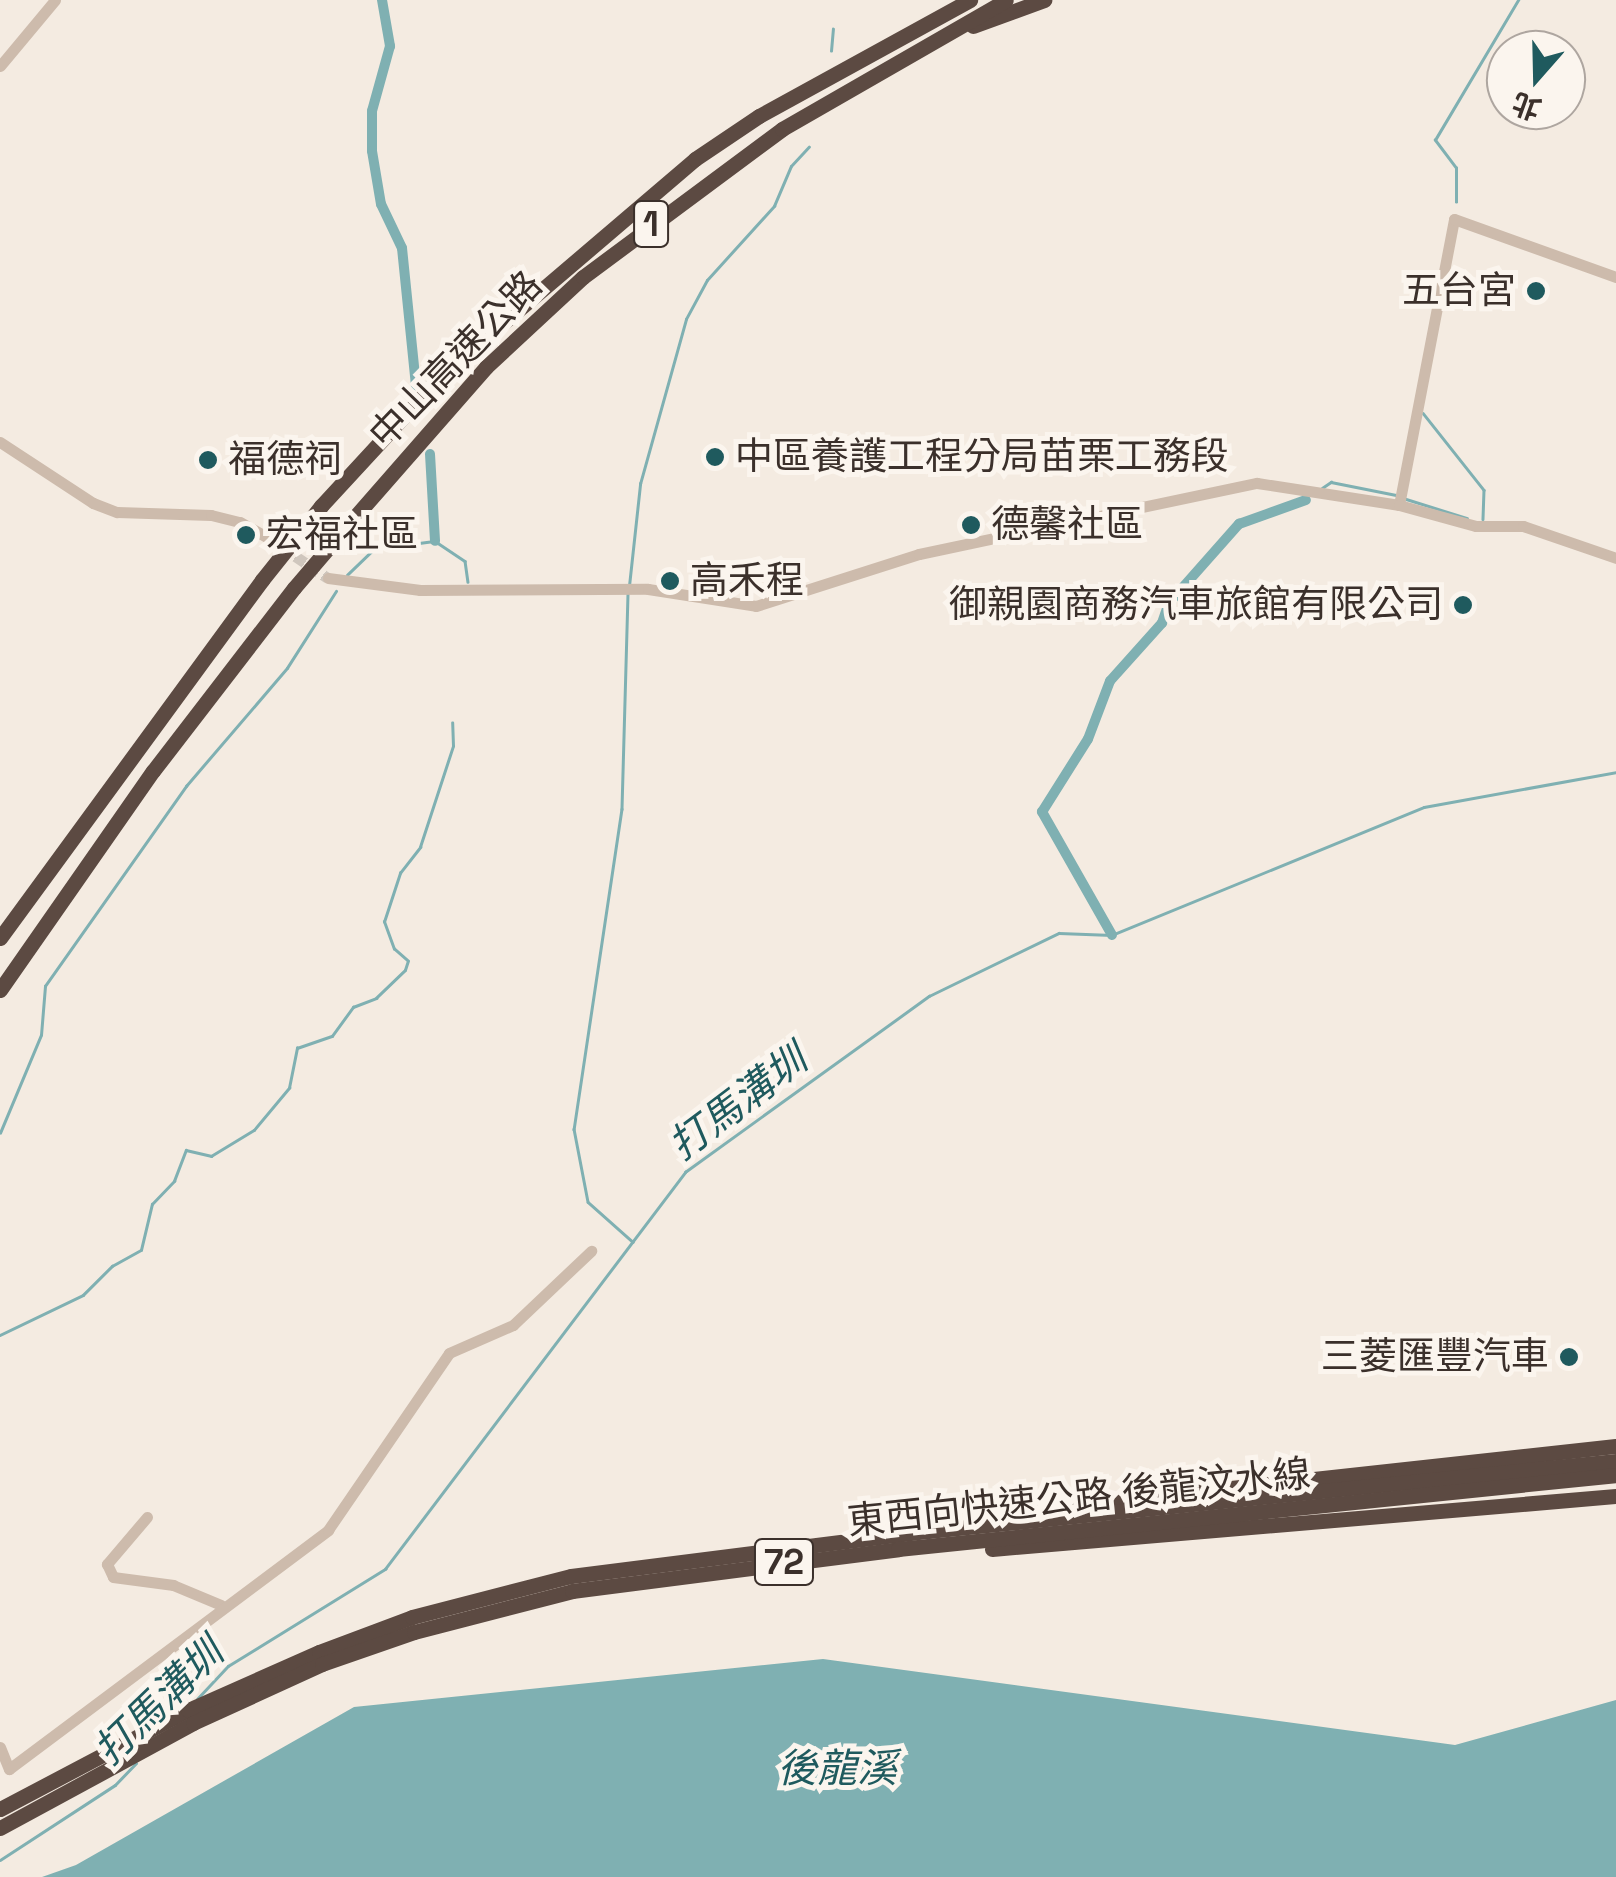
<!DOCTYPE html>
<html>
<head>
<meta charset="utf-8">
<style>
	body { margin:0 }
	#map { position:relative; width:1616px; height:1877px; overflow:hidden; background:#f4ebe1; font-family:"Space Grotesk","Noto Sans TC",sans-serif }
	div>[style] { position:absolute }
	.water>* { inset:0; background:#7fb0b2 }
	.stream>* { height:2.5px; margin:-1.25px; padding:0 1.25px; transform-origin:1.25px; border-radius:1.25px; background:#7fb0b2 }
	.canal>* { height:10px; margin:-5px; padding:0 5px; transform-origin:5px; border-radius:5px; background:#7fb0b2 }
	.minor-tunnel>* { height:11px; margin-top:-5.5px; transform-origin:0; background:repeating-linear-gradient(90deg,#cfc6bd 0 11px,transparent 0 16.5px) }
	.minor>* { height:11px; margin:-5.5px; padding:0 5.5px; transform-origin:5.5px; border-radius:5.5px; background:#cdbbac }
	.highway>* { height:15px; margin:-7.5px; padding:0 7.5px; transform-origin:7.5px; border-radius:7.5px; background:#5c4a42 }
	.highway-bridge>* { height:15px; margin:-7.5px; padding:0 7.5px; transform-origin:7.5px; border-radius:7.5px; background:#5c4a42 }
	.dots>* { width:28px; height:28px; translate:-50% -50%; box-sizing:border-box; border:5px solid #fbf5ee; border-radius:50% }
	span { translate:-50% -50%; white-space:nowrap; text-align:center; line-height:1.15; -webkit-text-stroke:10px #fbf5ee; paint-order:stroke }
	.shield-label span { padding:2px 8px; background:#fbf5ee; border:2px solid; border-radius:8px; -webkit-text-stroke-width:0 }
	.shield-label { font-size:35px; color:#3b302b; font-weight:700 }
	.poi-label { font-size:38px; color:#3b302b }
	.right { translate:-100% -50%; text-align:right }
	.left { translate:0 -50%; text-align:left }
	.street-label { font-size:38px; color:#3b302b }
	.water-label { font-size:40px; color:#1f5a5e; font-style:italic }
	.north { position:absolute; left:1486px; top:30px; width:100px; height:100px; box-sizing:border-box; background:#fbf5ee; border:2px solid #aea6a0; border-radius:50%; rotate:200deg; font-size:28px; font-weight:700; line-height:40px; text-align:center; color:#3b302b }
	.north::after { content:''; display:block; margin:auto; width:35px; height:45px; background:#1f5a5e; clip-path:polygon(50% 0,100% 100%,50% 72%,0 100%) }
</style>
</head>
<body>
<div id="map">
	<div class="water">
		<i style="clip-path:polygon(823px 1659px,1455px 1745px,1616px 1700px,1616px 1877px,42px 1877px,76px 1865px,354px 1707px)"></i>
	</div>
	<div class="stream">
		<i style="left:831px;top:51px;width:22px;rotate:-85deg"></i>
		<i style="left:1456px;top:202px;width:34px;rotate:-90deg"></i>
		<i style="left:1456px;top:168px;width:35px;rotate:-127deg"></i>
		<i style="left:1435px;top:140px;width:163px;rotate:-59.3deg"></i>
		<i style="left:1423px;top:413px;width:98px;rotate:51.6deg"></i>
		<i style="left:1484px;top:490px;width:29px;rotate:92deg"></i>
		<i style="left:1322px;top:488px;width:11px;rotate:-34deg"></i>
		<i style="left:1331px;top:482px;width:66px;rotate:11.3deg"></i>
		<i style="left:1403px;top:498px;width:67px;rotate:17.4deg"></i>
		<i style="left:347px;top:575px;width:37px;rotate:-44deg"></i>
		<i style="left:374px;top:549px;width:62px;rotate:-7.5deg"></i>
		<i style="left:435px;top:541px;width:36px;rotate:34deg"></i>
		<i style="left:465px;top:561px;width:21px;rotate:82deg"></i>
		<i style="left:629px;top:586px;width:103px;rotate:-83.8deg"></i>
		<i style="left:640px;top:484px;width:171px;rotate:-74.4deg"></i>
		<i style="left:686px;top:319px;width:44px;rotate:-61.7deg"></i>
		<i style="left:707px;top:280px;width:100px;rotate:-47.8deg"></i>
		<i style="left:774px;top:206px;width:43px;rotate:-67deg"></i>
		<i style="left:791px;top:166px;width:26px;rotate:-47deg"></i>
		<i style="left:628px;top:594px;width:215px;rotate:91.6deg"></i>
		<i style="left:622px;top:809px;width:324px;rotate:98.5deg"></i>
		<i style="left:574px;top:1129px;width:74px;rotate:79.1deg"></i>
		<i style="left:588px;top:1202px;width:60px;rotate:41.6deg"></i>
		<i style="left:0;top:1133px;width:106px;rotate:-67.3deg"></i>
		<i style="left:41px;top:1035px;width:49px;rotate:-85.3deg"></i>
		<i style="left:45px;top:986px;width:245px;rotate:-54.8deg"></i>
		<i style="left:186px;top:786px;width:155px;rotate:-49.4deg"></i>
		<i style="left:287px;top:668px;width:91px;rotate:-57.5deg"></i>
		<i style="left:0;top:1335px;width:92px;rotate:-25.7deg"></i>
		<i style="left:83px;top:1295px;width:41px;rotate:-45deg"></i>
		<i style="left:112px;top:1266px;width:33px;rotate:-29deg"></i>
		<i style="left:141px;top:1250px;width:47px;rotate:-76.6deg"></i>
		<i style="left:152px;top:1204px;width:32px;rotate:-46deg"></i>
		<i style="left:174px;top:1181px;width:33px;rotate:-69deg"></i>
		<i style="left:186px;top:1150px;width:26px;rotate:13deg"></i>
		<i style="left:211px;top:1156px;width:50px;rotate:-31.2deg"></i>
		<i style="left:254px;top:1130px;width:55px;rotate:-50.2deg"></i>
		<i style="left:289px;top:1088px;width:41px;rotate:-78.7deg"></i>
		<i style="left:297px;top:1048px;width:37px;rotate:-19deg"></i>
		<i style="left:332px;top:1036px;width:36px;rotate:-54deg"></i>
		<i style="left:353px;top:1007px;width:25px;rotate:-21deg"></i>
		<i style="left:376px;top:998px;width:40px;rotate:-44deg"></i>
		<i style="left:405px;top:970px;width:9px;rotate:-72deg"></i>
		<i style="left:408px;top:961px;width:18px;rotate:-139deg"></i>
		<i style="left:394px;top:949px;width:29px;rotate:-110deg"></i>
		<i style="left:384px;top:922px;width:52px;rotate:-71.9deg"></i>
		<i style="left:400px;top:873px;width:33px;rotate:-52deg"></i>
		<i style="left:420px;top:847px;width:106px;rotate:-71.9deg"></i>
		<i style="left:453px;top:746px;width:23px;rotate:-92deg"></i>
		<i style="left:197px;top:1699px;width:45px;rotate:-46.8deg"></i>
		<i style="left:228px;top:1666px;width:185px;rotate:-31.7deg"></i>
		<i style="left:385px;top:1569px;width:498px;rotate:-52.9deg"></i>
		<i style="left:685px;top:1172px;width:301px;rotate:-35.8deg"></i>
		<i style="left:929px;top:996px;width:144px;rotate:-25.9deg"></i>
		<i style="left:1059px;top:933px;width:53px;rotate:2.2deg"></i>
		<i style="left:1112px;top:935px;width:337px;rotate:-22.3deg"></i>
		<i style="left:1424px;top:807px;width:195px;rotate:-10.3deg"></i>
		<i style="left:0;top:1860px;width:137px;rotate:-33.1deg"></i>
		<i style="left:115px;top:1785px;width:30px;rotate:-46deg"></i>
	</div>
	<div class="canal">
		<i style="left:382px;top:0;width:47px;rotate:80.1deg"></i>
		<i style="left:390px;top:46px;width:67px;rotate:105.5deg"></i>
		<i style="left:372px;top:111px;width:40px;rotate:90deg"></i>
		<i style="left:372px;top:151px;width:54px;rotate:80.4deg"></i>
		<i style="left:381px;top:204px;width:49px;rotate:64.5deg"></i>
		<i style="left:402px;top:248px;width:138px;rotate:84.2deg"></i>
		<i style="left:430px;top:454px;width:87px;rotate:86.7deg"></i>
		<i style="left:1112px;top:935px;width:142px;rotate:-119.6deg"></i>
		<i style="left:1042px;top:812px;width:86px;rotate:-57.8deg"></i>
		<i style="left:1088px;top:739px;width:62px;rotate:-69.2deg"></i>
		<i style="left:1110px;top:681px;width:78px;rotate:-48.1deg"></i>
		<i style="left:1162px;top:623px;width:21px;rotate:-71deg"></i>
		<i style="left:1169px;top:603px;width:106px;rotate:-48.5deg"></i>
		<i style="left:1239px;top:524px;width:71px;rotate:-19.7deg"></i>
	</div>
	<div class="minor-tunnel">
		<i style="left:282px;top:547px;width:55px;rotate:34deg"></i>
	</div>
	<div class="minor">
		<i style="left:0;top:66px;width:86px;rotate:-50.2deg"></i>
		<i style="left:0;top:442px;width:111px;rotate:33.3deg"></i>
		<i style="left:93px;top:503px;width:26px;rotate:21deg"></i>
		<i style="left:117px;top:512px;width:94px;rotate:1.8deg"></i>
		<i style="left:211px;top:515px;width:30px;rotate:14deg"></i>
		<i style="left:240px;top:522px;width:45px;rotate:29.4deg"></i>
		<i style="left:1399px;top:505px;width:291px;rotate:-79.1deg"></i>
		<i style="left:1454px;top:219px;width:172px;rotate:19.7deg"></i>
		<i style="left:328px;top:578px;width:93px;rotate:7.4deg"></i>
		<i style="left:420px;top:590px;width:228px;rotate:-0.3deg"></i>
		<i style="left:648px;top:589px;width:109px;rotate:8.9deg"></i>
		<i style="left:756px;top:606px;width:171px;rotate:-17.7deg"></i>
		<i style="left:919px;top:554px;width:345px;rotate:-11.9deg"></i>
		<i style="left:1257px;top:483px;width:144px;rotate:8.8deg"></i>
		<i style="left:1399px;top:505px;width:80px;rotate:15.3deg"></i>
		<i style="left:1476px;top:526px;width:47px"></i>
		<i style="left:1523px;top:526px;width:98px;rotate:19deg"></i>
		<i style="left:147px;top:1517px;width:62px;rotate:130.4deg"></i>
		<i style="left:107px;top:1564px;width:14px;rotate:65deg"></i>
		<i style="left:113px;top:1577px;width:61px;rotate:7.6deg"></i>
		<i style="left:173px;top:1585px;width:52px;rotate:22.6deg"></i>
		<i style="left:0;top:1747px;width:24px;rotate:68deg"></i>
		<i style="left:9px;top:1769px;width:399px;rotate:-36.8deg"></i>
		<i style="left:328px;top:1530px;width:214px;rotate:-55.6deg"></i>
		<i style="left:449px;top:1353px;width:70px;rotate:-23.6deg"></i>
		<i style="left:513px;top:1325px;width:108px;rotate:-43.5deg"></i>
	</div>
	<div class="highway">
		<i style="left:973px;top:26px;width:76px;rotate:-20.1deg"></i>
		<i style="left:321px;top:506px;width:177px;rotate:-47.3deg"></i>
		<i style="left:441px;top:376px;width:334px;rotate:-40.5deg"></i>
		<i style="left:695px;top:159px;width:77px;rotate:-33.9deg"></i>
		<i style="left:759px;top:116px;width:241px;rotate:-28.8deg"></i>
		<i style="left:353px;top:519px;width:202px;rotate:-48.8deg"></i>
		<i style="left:486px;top:367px;width:132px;rotate:-42.9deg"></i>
		<i style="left:583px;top:277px;width:248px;rotate:-36.6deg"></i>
		<i style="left:782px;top:129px;width:258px;rotate:-29.9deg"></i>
		<i style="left:0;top:938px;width:444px;rotate:-53.8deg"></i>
		<i style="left:0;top:990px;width:267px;rotate:-55.1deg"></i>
		<i style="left:153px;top:771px;width:231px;rotate:-52.4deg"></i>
		<i style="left:1039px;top:1509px;width:580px;rotate:-6.23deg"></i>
		<i style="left:992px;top:1549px;width:626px;rotate:-4.85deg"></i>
		<i style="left:0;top:1809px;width:212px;rotate:-27.8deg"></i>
		<i style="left:188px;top:1710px;width:143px;rotate:-23.9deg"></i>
		<i style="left:319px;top:1652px;width:99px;rotate:-20.6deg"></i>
		<i style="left:412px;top:1617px;width:164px;rotate:-14.5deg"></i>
		<i style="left:571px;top:1576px;width:360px;rotate:-7.2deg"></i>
		<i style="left:928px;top:1531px;width:692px;rotate:-5.81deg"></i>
		<i style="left:0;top:1828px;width:220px;rotate:-28.5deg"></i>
		<i style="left:193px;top:1723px;width:142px;rotate:-24.6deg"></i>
		<i style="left:322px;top:1664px;width:97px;rotate:-19.2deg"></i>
		<i style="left:414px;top:1632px;width:163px;rotate:-14.5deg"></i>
		<i style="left:572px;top:1591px;width:329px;rotate:-7.3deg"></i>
		<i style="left:898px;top:1549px;width:722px;rotate:-5.88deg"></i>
	</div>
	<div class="highway-bridge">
		<i style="left:262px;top:580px;width:95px;rotate:-51.4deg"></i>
		<i style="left:294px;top:588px;width:91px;rotate:-49.5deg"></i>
	</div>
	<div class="dots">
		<i style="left:1536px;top:291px;background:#1f5a5e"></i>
		<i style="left:715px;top:457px;background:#1f5a5e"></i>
		<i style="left:208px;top:460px;background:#1f5a5e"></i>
		<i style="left:971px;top:525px;background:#1f5a5e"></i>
		<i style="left:246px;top:535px;background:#1f5a5e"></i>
		<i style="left:670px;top:581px;background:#1f5a5e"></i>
		<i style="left:1463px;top:605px;background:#1f5a5e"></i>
		<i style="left:1569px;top:1357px;background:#1f5a5e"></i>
	</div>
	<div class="shield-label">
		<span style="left:651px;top:224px">1</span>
		<span style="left:784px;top:1562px">72</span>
	</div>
	<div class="poi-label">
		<span class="right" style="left:1516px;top:291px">五台宮</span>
		<span class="left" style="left:735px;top:457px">中區養護工程分局苗栗工務段</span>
		<span class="left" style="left:228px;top:460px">福德祠</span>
		<span class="left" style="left:991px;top:525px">德馨社區</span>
		<span class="left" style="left:266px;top:535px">宏福社區</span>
		<span class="left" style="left:690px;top:581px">高禾程</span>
		<span class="right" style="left:1443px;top:605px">御親園商務汽車旅館有限公司</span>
		<span class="right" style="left:1549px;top:1357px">三菱匯豐汽車</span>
	</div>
	<div class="street-label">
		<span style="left:456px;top:360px;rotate:-46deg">中山高速公路</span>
		<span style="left:1079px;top:1498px;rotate:-6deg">東西向快速公路 後龍汶水線</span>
	</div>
	<div class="water-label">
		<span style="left:738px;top:1103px;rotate:-37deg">打馬溝圳</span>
		<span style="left:159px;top:1702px;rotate:-44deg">打馬溝圳</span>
		<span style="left:837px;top:1769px">後龍溪</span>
	</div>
	<div class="north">北</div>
</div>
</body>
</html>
